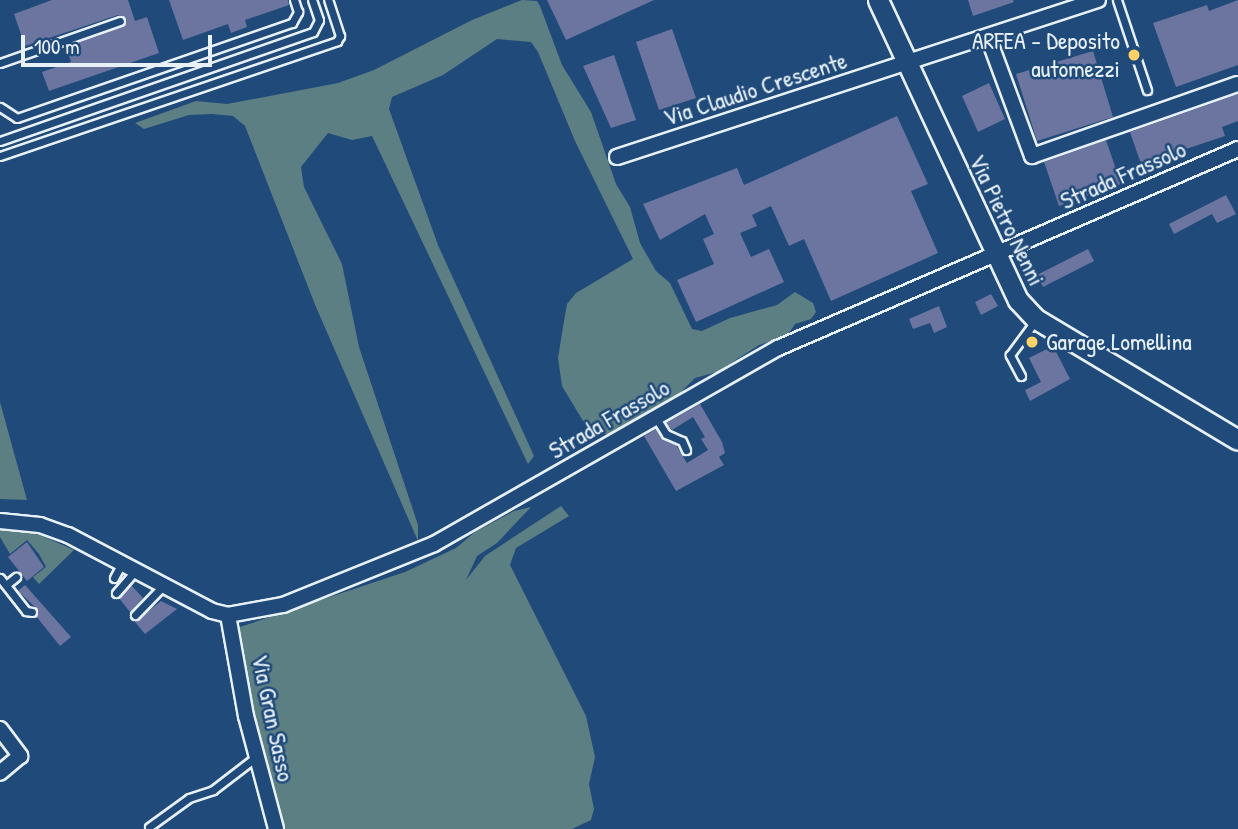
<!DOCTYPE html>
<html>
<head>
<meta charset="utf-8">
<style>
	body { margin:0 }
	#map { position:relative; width:1238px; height:829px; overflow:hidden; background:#1f4a7a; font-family:"Patrick Hand",sans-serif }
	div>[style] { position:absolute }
	.green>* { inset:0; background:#5c7f84 }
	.building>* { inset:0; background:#6b759f }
	.roads { filter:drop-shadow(2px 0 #e8f1f8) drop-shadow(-2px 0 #e8f1f8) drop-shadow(0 2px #e8f1f8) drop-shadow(0 -2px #e8f1f8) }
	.lane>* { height:7px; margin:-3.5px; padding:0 3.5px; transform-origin:3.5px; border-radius:3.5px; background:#1f4a7a }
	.street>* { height:14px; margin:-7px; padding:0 7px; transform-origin:7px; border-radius:7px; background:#1f4a7a }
	.secondary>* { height:19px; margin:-9.5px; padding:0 9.5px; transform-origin:9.5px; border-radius:9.5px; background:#1f4a7a }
	.dots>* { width:19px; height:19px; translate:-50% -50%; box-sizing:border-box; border:4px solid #1f4a7a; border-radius:50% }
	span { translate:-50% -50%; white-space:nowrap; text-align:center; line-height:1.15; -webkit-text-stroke:5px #1f4a7a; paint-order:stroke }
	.poi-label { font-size:24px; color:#e8f1f8 }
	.right { translate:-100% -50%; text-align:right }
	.left { translate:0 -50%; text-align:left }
	.street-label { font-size:24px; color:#e8f1f8 }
	.scale { position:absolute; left:21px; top:35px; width:191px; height:32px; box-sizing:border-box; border:4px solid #e8f1f8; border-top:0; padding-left:9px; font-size:21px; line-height:24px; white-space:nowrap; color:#e8f1f8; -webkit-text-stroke:5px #1f4a7a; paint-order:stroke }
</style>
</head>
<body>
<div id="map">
	<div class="green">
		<i style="clip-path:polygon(522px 0,537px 1px,540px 6px,562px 65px,591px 112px,616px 184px,630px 207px,640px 243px,656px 271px,670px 283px,692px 329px,702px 331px,730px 318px,777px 305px,795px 292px,813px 303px,816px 312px,811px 319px,795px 324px,787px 336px,759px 345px,717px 372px,695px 378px,678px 395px,610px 434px,598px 434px,583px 421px,562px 386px,558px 358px,563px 327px,567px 304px,576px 293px,633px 259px,575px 141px,538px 52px,531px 42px,497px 39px,443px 75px,392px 97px,389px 109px,438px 245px,534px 456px,528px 464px,372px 136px,352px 140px,328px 133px,301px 167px,304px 187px,342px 264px,359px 347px,418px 525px,418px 541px,316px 307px,245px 126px,233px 116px,212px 114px,189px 115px,144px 129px,135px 123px,196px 101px,227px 104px,338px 83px,374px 70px,472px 20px)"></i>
		<i style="clip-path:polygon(0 402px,27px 500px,0 499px)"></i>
		<i style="clip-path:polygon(561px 506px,569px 516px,516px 548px,510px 565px,586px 716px,595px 757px,589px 784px,594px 809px,591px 820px,572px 829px,279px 829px,252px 723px,235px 634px,240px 627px,405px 572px,456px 548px,475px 532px,514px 511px,531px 507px,497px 543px,477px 556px,466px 580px,485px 556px)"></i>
		<i style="clip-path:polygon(7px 528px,40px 535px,74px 550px,39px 584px,33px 577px,46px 567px,39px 554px,27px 540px,10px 554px,0 537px,0 529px)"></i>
	</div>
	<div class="building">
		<i style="clip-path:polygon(52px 0,128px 0,135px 21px,147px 17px,159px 53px,49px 91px,42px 72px,71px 62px,66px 46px,126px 21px,118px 15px,25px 46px,14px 14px)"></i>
		<i style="clip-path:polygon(169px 0,288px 0,289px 5px,245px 20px,247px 27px,231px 33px,228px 24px,183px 40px)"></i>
		<i style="clip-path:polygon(547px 0,654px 0,566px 40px)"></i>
		<i style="clip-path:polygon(968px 0,1013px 0,1014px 2px,973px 16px)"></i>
		<i style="clip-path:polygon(1238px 0,1238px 65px,1176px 87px,1153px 23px,1207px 5px,1209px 11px)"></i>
		<i style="clip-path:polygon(672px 29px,696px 98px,659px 110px,636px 42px)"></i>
		<i style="clip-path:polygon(1093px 51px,1113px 117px,1037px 141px,1016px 74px)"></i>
		<i style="clip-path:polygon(614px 55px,636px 120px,611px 128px,583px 66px)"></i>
		<i style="clip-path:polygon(989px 83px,1005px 119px,978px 132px,962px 96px)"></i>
		<i style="clip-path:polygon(1238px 94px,1238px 121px,1222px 127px,1225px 136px,1141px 164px,1130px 132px)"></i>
		<i style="clip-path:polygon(897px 116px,928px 184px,911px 191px,938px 253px,831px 301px,804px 239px,789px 246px,771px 206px,752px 215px,757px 226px,740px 233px,751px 257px,769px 249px,784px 282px,696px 322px,677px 280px,714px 264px,703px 239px,714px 234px,705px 214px,660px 240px,643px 204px,737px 168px,744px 185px)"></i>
		<i style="clip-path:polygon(1106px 140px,1121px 184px,1059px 206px,1044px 162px)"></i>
		<i style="clip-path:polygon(1226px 195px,1236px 214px,1217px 223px,1212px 214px,1174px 234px,1169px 224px)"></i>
		<i style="clip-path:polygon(1088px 249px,1094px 261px,1043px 287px,1037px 275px)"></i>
		<i style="clip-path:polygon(991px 294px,998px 306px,981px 315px,975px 302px)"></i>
		<i style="clip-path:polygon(939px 306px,947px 327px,934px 333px,930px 323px,913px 329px,909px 319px)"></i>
		<i style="clip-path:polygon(1053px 346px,1070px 379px,1030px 401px,1025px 390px,1041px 382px,1029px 358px)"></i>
		<i style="clip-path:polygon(700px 404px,722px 442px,725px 453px,719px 457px,724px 465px,676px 491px,644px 436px,656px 429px,663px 439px,676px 445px,687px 463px,708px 450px,701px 439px,705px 437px,693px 417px,672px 430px,666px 423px)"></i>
		<i style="clip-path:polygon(27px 542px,44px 567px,27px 581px,8px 557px)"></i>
		<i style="clip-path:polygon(25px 585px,71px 637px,60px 646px,36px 616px,36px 608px,18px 591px)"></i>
		<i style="clip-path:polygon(131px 585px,143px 598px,130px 612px,119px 598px)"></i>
		<i style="clip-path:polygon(161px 601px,177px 609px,145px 634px,135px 622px)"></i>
	</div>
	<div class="roads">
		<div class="lane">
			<i style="left:1117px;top:0;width:95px;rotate:71.6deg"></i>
			<i style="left:0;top:63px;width:127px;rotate:-19.3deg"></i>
			<i style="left:0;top:107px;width:20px;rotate:33deg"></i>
			<i style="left:17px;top:118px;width:291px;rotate:-19.1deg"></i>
			<i style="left:292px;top:23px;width:13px;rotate:-61deg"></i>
			<i style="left:298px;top:12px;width:13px;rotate:-108deg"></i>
			<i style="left:0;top:141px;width:331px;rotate:-19.2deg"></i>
			<i style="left:313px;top:32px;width:13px;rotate:-63deg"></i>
			<i style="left:319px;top:20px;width:21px;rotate:-109deg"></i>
			<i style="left:0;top:156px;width:356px;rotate:-18.8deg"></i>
			<i style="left:337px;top:41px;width:6px;rotate:-59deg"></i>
			<i style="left:340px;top:36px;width:38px;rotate:-108deg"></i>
			<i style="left:1021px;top:376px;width:24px;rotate:-118deg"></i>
			<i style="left:1010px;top:355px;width:44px;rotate:-53.4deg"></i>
			<i style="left:656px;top:418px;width:19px;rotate:58deg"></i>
			<i style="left:666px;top:434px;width:17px;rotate:24deg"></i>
			<i style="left:682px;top:441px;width:10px;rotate:66deg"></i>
			<i style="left:0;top:578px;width:42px;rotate:51.8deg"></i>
			<i style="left:26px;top:611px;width:6px;rotate:9deg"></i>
			<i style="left:114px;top:578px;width:15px;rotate:-62deg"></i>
			<i style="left:6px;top:585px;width:13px;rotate:-39deg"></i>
			<i style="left:116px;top:593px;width:28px;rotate:-49deg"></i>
			<i style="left:135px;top:615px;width:39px;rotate:-46deg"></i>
			<i style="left:149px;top:827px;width:49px;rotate:-35.9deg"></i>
			<i style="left:189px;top:798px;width:25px;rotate:-18deg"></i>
			<i style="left:213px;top:790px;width:54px;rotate:-37.5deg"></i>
		</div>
		<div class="street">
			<i style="left:988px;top:37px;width:127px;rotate:69.7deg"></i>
			<i style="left:1032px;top:156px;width:218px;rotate:-19.3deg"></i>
			<i style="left:617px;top:157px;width:506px;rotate:-18.08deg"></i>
			<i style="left:0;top:521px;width:40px;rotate:5.7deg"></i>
			<i style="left:40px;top:525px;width:30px;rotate:20deg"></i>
			<i style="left:68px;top:535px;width:163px;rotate:27.8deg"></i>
			<i style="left:212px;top:611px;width:16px;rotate:14deg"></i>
			<i style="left:228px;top:615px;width:56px;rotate:-10.3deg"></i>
			<i style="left:283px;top:605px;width:163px;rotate:-22deg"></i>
			<i style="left:434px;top:544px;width:396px;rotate:-29.7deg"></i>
			<i style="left:778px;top:348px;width:501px;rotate:-23.39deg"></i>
			<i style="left:228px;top:615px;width:103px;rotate:79.9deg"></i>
			<i style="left:246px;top:716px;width:117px;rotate:75.1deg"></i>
			<i style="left:0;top:729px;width:34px;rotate:53deg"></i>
			<i style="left:20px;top:756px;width:26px;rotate:140deg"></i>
		</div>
		<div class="secondary">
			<i style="left:878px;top:0;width:331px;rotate:65deg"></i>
			<i style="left:1018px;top:300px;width:26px;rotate:47deg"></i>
			<i style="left:1036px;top:319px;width:235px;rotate:30.9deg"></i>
		</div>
	</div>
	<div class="dots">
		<i style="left:1134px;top:55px;background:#ffd166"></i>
		<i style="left:1032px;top:342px;background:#ffd166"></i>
	</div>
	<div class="poi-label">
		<span class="right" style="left:1120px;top:55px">ARFEA - Deposito<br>automezzi</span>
		<span class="left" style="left:1046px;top:342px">Garage Lomellina</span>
	</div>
	<div class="street-label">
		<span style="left:755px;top:89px;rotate:-18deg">Via Claudio Crescente</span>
		<span style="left:1123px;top:175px;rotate:-24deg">Strada Frassolo</span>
		<span style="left:1007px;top:220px;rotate:64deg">Via Pietro Nenni</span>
		<span style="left:609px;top:419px;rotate:-30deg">Strada Frassolo</span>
		<span style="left:273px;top:718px;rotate:78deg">Via Gran Sasso</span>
	</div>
	<div class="scale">100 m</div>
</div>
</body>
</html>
